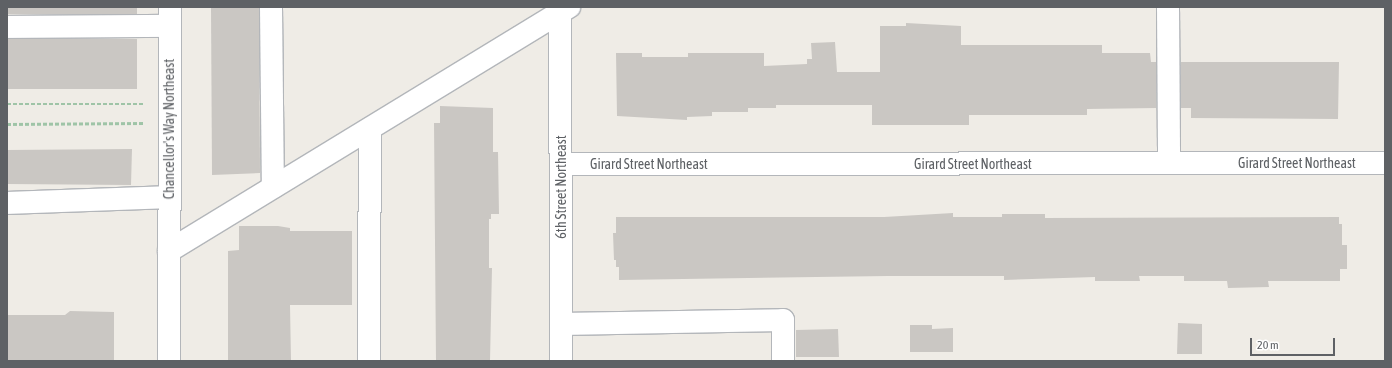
<!DOCTYPE html>
<html>
<head>
<meta charset="utf-8">
<style>
	body { margin:0 }
	#map { position:relative; width:1392px; height:368px; overflow:hidden; background:#efece6; font-family:"Asap Condensed",sans-serif }
	div>[style] { position:absolute }
	.building>* { inset:0; background:#cac7c3 }
	.path>* { height:2.5px; margin-top:-1.25px; transform-origin:0; background:repeating-linear-gradient(90deg,#9fc4a7 0 4px,transparent 0 6px) }
	.roads { filter:drop-shadow(1px 0 #b3b6ba) drop-shadow(-1px 0 #b3b6ba) drop-shadow(0 1px #b3b6ba) drop-shadow(0 -1px #b3b6ba) }
	.minor>* { height:22px; margin:-11px; padding:0 11px; transform-origin:11px; border-radius:11px; background:#fff }
	span { translate:-50% -50%; white-space:nowrap; text-align:center; line-height:1.15; -webkit-text-stroke:3px #fff; paint-order:stroke }
	.street-label { font-size:14px; color:#5e6165 }
	.frame { position:absolute; inset:0; border:8px solid #5e6165; pointer-events:none }
	.scale { position:absolute; left:1250px; top:338px; width:85px; height:18px; box-sizing:border-box; border:2px solid #5e6165; border-top:0; padding-left:5px; font-size:12px; line-height:14px; white-space:nowrap; color:#5e6165; -webkit-text-stroke:3px #fff; paint-order:stroke }
</style>
</head>
<body>
<div id="map">
	<div class="building">
		<i style="clip-path:polygon(7px 7px,137px 7px,137px 14px,7px 14px)"></i>
		<i style="clip-path:polygon(211px 7px,259px 7px,260px 173px,212px 175px)"></i>
		<i style="clip-path:polygon(906px 23px,961px 26px,961px 45px,1102px 45px,1102px 53px,1150px 53px,1151px 62px,1156px 62px,1156px 108px,1087px 109px,1087px 115px,969px 115px,969px 125px,872px 125px,872px 105px,776px 105px,776px 108px,748px 108px,748px 112px,712px 112px,712px 116px,687px 117px,687px 120px,617px 116px,616px 53px,642px 53px,642px 57px,688px 57px,688px 53px,764px 53px,764px 66px,807px 64px,807px 59px,812px 59px,811px 43px,835px 42px,837px 72px,880px 72px,880px 26px,906px 26px)"></i>
		<i style="clip-path:polygon(7px 39px,137px 39px,137px 89px,7px 89px)"></i>
		<i style="clip-path:polygon(1181px 62px,1339px 62px,1338px 119px,1191px 118px,1191px 108px,1181px 108px)"></i>
		<i style="clip-path:polygon(440px 106px,493px 108px,493px 152px,498px 152px,499px 214px,491px 214px,491px 219px,489px 219px,489px 268px,492px 268px,490px 361px,436px 361px,434px 123px,440px 123px)"></i>
		<i style="clip-path:polygon(132px 149px,131px 185px,7px 184px,7px 150px)"></i>
		<i style="clip-path:polygon(953px 213px,953px 217px,1002px 217px,1002px 214px,1045px 214px,1045px 218px,1339px 217px,1339px 224px,1342px 224px,1342px 245px,1347px 245px,1347px 269px,1340px 269px,1340px 281px,1268px 281px,1269px 287px,1228px 288px,1227px 281px,1184px 281px,1184px 276px,1139px 276px,1140px 281px,1095px 281px,1095px 277px,1004px 280px,1004px 276px,888px 276px,619px 280px,619px 267px,616px 267px,616px 260px,614px 260px,613px 233px,616px 233px,616px 217px,884px 217px)"></i>
		<i style="clip-path:polygon(239px 226px,278px 226px,290px 228px,290px 231px,352px 231px,352px 305px,290px 305px,291px 361px,228px 361px,228px 251px,239px 250px)"></i>
		<i style="clip-path:polygon(70px 311px,114px 312px,114px 361px,7px 361px,7px 315px,65px 315px)"></i>
		<i style="clip-path:polygon(1178px 323px,1202px 324px,1202px 354px,1177px 354px)"></i>
		<i style="clip-path:polygon(910px 325px,932px 325px,932px 329px,953px 328px,953px 352px,910px 352px)"></i>
		<i style="clip-path:polygon(838px 329px,839px 357px,796px 357px,796px 330px)"></i>
	</div>
	<div class="path">
		<i style="left:7px;top:104px;width:137px"></i>
		<i style="left:7px;top:124px;width:137px;rotate:-0.4deg"></i>
	</div>
	<div class="roads">
		<div class="minor">
			<i style="left:271px;top:7px;width:180px;rotate:89.4deg"></i>
			<i style="left:560px;top:7px;width:354px;rotate:89.8deg"></i>
			<i style="left:1168px;top:7px;width:156px;rotate:89.6deg"></i>
			<i style="left:7px;top:27px;width:163px;rotate:-0.4deg"></i>
			<i style="left:561px;top:164px;width:824px;rotate:-0.07deg"></i>
			<i style="left:7px;top:203px;width:161px;rotate:-2.1deg"></i>
			<i style="left:169px;top:251px;width:469px;rotate:-31.4deg"></i>
			<i style="left:561px;top:324px;width:222px;rotate:-1deg"></i>
			<i style="left:783px;top:320px;width:41px;rotate:90deg"></i>
			<i style="left:169px;top:361px;width:354px;rotate:-89.8deg"></i>
			<i style="left:369px;top:361px;width:232px;rotate:-89.8deg"></i>
		</div>
	</div>
	<div class="street-label">
		<span style="left:169px;top:129px;rotate:-90deg">Chancellor's Way Northeast</span>
		<span style="left:1297px;top:163px">Girard Street Northeast</span>
		<span style="left:649px;top:164px">Girard Street Northeast</span>
		<span style="left:973px;top:164px">Girard Street Northeast</span>
		<span style="left:561px;top:187px;rotate:-90deg">6th Street Northeast</span>
	</div>
	<div class="frame"></div>
	<div class="scale">20 m</div>
</div>
</body>
</html>
